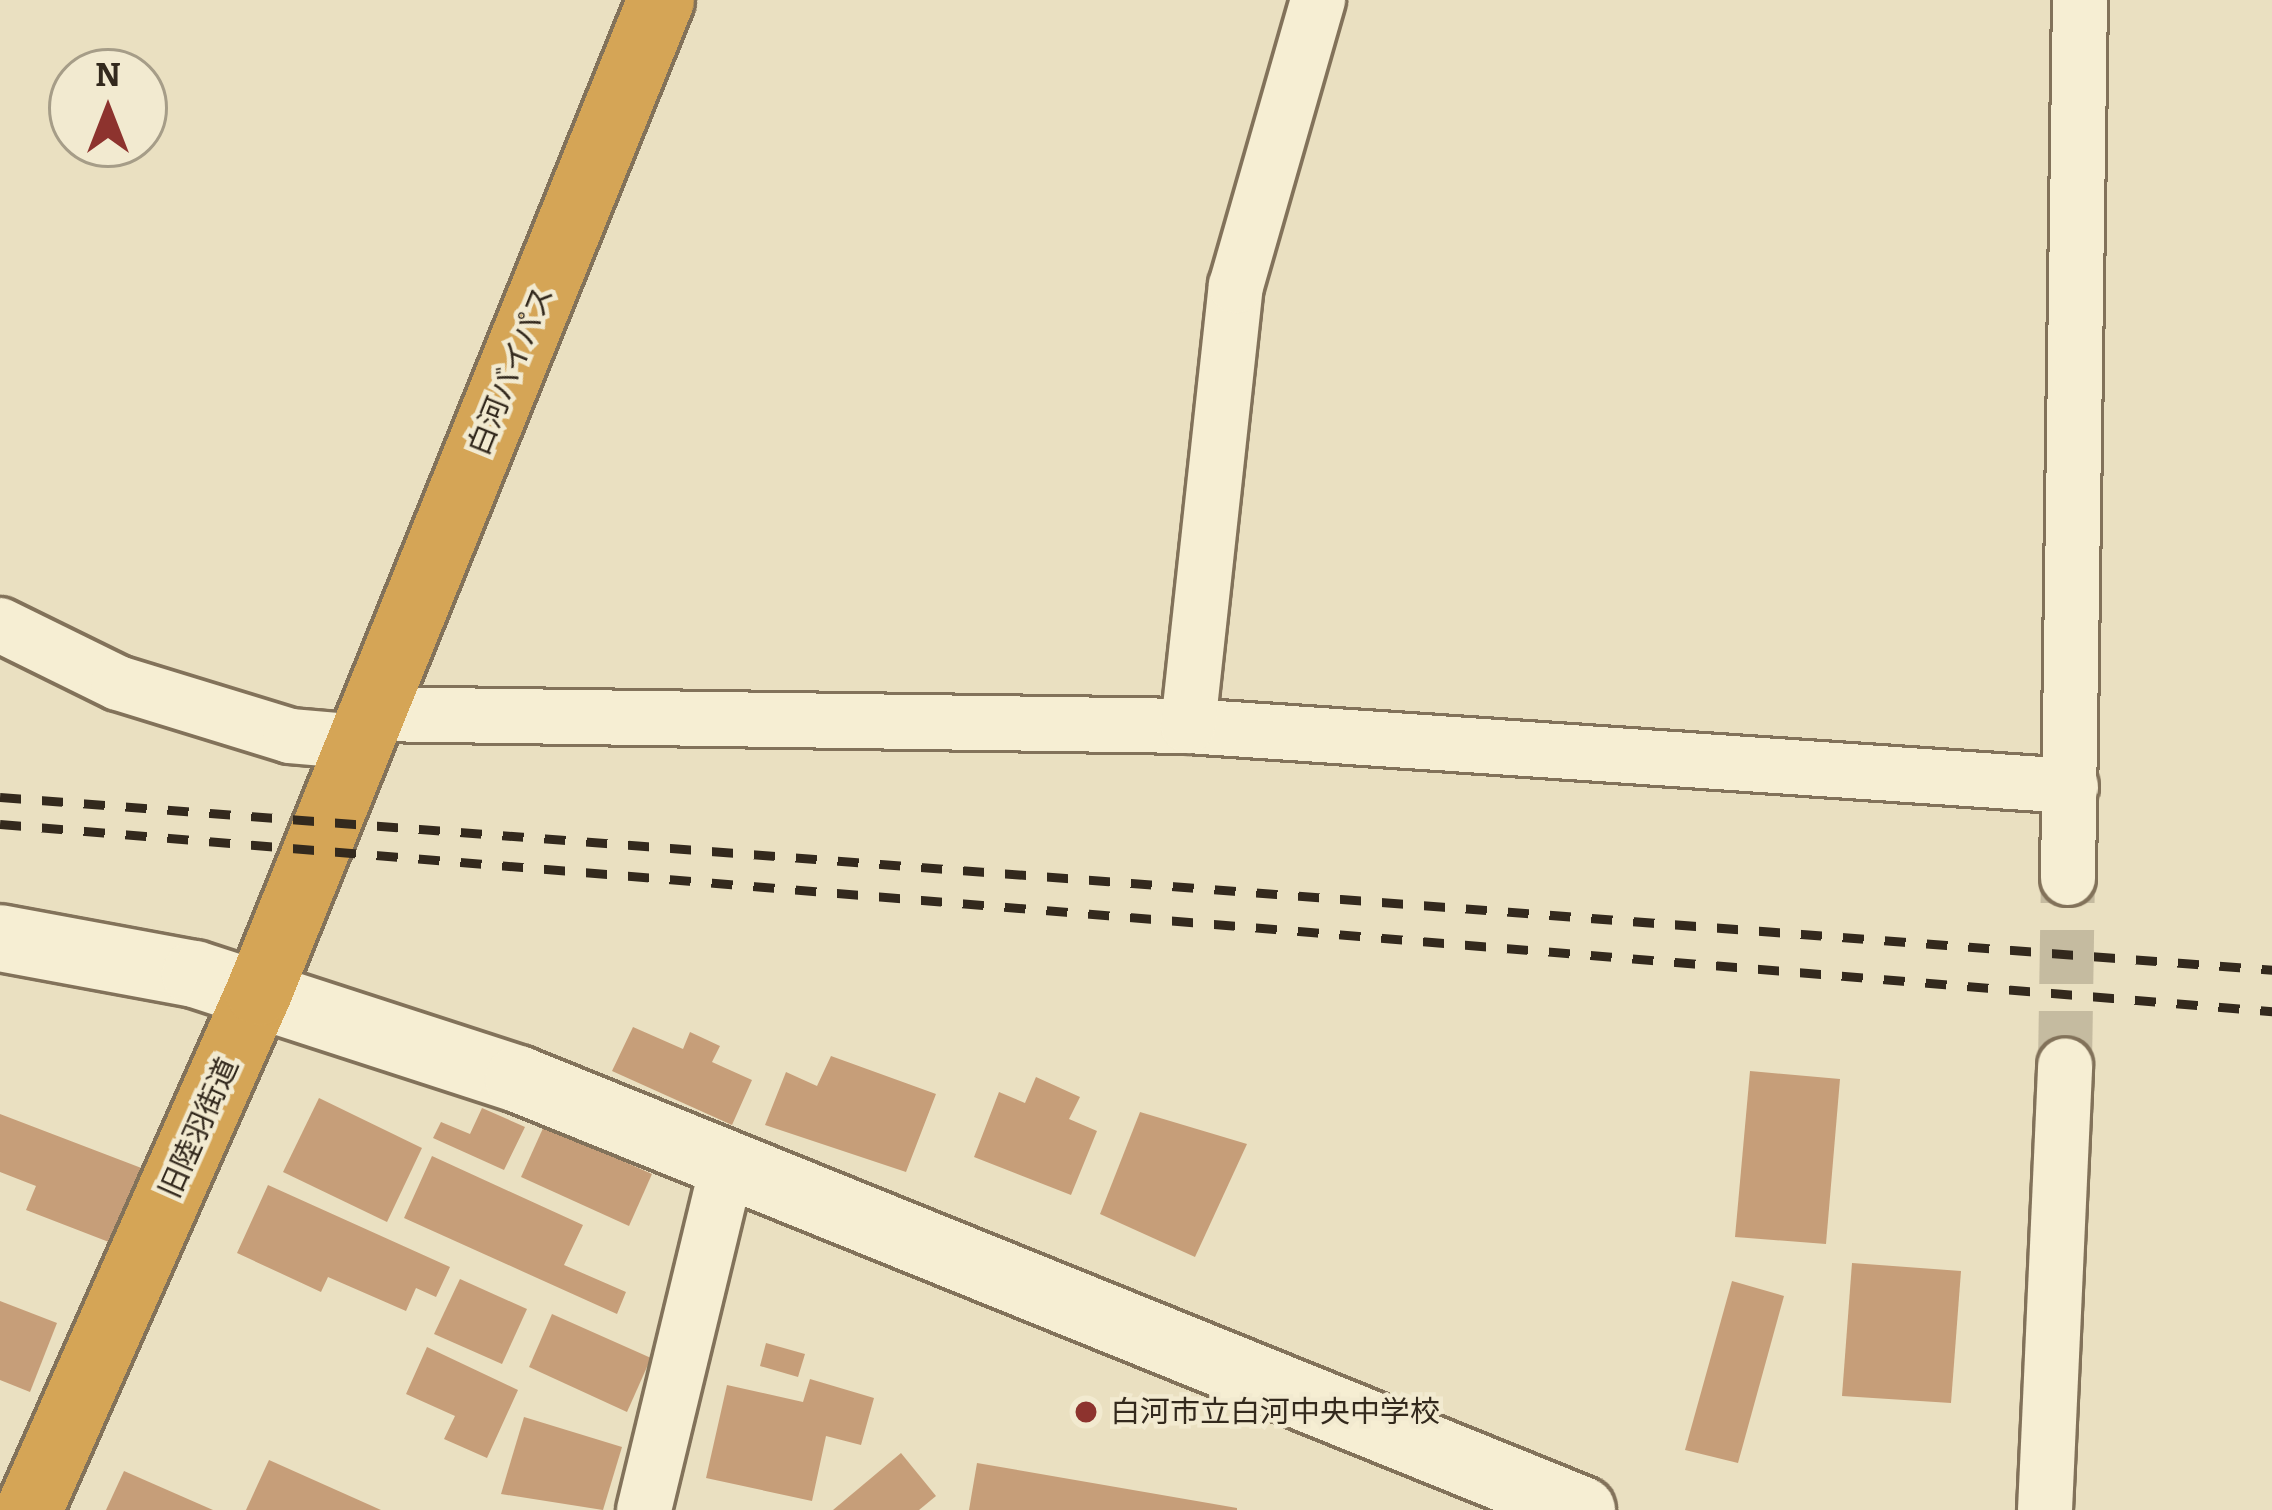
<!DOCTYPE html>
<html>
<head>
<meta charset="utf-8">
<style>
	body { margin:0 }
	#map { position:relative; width:2272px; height:1510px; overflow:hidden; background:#eae0c1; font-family:Bitter,"Noto Sans JP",serif }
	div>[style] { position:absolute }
	.building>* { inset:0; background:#c69e79 }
	.street-tunnel>* { height:54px; margin-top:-27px; transform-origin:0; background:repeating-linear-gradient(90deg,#c5bba0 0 54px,transparent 0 81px) }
	.roads { filter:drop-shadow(3px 0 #82725a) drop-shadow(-3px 0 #82725a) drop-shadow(0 3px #82725a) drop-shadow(0 -3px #82725a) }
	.street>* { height:54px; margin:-27px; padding:0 27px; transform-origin:27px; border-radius:27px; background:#f6eed3 }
	.secondary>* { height:66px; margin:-33px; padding:0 33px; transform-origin:33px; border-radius:33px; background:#f6eed3 }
	.highway>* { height:66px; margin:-33px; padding:0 33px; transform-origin:33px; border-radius:33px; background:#d5a556 }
	.rail>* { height:9px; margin-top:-4.5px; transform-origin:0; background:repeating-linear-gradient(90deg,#33291d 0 21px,transparent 0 42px) }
	.dots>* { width:33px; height:33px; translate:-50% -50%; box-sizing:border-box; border:6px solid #f2ead0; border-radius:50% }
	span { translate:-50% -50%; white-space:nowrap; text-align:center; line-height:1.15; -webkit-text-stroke:9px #f2ead0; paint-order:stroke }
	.street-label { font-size:30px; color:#33291d }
	.poi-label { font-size:30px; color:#33291d }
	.left { translate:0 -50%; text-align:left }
	.north { position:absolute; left:48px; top:48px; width:120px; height:120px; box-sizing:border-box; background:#f2ead0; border:3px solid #a69d88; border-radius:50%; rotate:0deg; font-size:33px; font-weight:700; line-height:48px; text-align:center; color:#33291d }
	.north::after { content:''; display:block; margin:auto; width:42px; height:54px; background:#8d332e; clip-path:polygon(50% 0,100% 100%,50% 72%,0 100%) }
</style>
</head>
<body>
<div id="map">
	<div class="building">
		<i style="clip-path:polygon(633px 1027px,683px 1049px,690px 1032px,720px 1046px,712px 1062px,752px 1080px,732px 1125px,612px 1071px)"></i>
		<i style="clip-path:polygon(831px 1056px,936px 1094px,906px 1172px,765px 1125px,786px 1072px,817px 1086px)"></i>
		<i style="clip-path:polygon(1750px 1071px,1840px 1079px,1826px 1244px,1735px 1237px)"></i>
		<i style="clip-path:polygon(1036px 1077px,1080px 1097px,1069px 1119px,1097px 1131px,1071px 1195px,974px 1157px,999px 1092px,1025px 1103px)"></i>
		<i style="clip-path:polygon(319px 1098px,422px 1148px,387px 1222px,283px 1172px)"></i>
		<i style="clip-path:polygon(482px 1108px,525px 1127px,504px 1170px,433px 1138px,441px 1122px,470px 1134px)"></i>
		<i style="clip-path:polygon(1140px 1112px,1247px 1144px,1195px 1257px,1100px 1214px)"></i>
		<i style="clip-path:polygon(0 1114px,144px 1169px,114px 1244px,26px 1210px,36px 1186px,0 1172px)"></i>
		<i style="clip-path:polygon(544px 1126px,652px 1174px,629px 1226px,521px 1177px)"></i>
		<i style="clip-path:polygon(432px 1156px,583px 1225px,564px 1265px,626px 1292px,617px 1314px,404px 1218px)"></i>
		<i style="clip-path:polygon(268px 1185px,450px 1267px,436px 1297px,416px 1288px,406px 1311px,328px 1277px,321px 1292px,237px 1253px)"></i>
		<i style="clip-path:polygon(1852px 1263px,1961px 1271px,1951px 1403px,1842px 1396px)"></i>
		<i style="clip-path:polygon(460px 1279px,527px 1309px,502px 1364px,434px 1334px)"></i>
		<i style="clip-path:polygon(1732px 1281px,1784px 1296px,1738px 1463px,1685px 1450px)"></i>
		<i style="clip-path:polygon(0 1301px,57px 1323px,30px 1392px,0 1380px)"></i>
		<i style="clip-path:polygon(552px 1314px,651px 1358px,627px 1412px,529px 1367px)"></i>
		<i style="clip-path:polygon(766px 1343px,805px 1354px,798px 1377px,760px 1366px)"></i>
		<i style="clip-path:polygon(427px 1347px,518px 1390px,487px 1458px,444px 1439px,455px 1416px,406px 1394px)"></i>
		<i style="clip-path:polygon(810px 1379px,874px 1398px,861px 1445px,826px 1436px,812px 1501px,706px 1478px,727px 1385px,803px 1402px)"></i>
		<i style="clip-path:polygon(524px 1417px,622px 1447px,603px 1510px,501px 1494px)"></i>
		<i style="clip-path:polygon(901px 1453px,936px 1496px,919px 1510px,833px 1510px)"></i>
		<i style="clip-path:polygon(269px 1460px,381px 1510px,246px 1510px)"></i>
		<i style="clip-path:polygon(977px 1463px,1237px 1508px,1237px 1510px,969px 1510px)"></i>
		<i style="clip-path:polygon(124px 1471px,213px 1510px,106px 1510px)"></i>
	</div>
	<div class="street-tunnel">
		<i style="left:2065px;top:1065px;width:187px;rotate:-89.1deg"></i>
	</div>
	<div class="roads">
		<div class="street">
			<i style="left:0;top:625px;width:131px;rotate:26.2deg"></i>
			<i style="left:118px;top:683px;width:180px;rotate:17.1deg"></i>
			<i style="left:290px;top:736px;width:70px;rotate:4.9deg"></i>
			<i style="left:372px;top:714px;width:816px;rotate:0.84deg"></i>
			<i style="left:1188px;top:726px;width:885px;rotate:3.89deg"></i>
			<i style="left:1188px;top:726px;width:443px;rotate:-83.8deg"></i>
			<i style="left:1236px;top:286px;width:298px;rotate:-74deg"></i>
			<i style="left:2068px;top:878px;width:878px;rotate:-89.22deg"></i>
			<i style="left:644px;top:1510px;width:353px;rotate:-76.4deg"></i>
			<i style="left:2045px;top:1510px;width:445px;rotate:-87.4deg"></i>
		</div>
		<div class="secondary">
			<i style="left:0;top:938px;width:198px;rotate:10.5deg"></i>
			<i style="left:195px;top:974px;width:340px;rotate:18deg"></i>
			<i style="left:518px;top:1079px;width:1148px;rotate:22.05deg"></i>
		</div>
		<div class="highway">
			<i style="left:29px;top:1510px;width:567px;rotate:-66.06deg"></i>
			<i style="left:259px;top:992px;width:1070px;rotate:-67.94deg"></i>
		</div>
	</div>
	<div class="rail">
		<i style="left:0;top:797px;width:2279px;rotate:4.35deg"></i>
		<i style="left:0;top:824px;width:2280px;rotate:4.71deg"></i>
	</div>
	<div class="dots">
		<i style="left:1086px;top:1412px;background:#8d332e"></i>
	</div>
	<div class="street-label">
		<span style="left:511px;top:371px;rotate:-68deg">白河バイパス</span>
		<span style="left:199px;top:1128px;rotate:-66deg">旧陸羽街道</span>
	</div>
	<div class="poi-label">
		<span class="left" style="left:1110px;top:1412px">白河市立白河中央中学校</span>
	</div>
	<div class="north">N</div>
</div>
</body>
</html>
